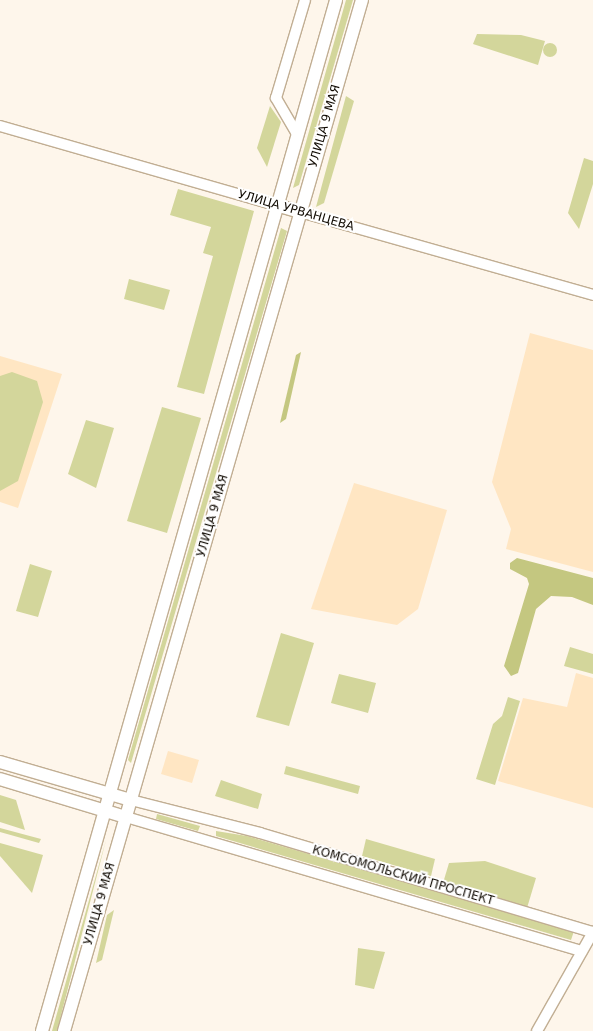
<!DOCTYPE html>
<html>
<head>
<meta charset="utf-8">
<style>
	body { margin:0 }
	#map { position:relative; width:593px; height:1031px; overflow:hidden; background:#fef6eb; font-family:"DejaVu Sans",sans-serif }
	div>[style] { position:absolute }
	.built>* { inset:0; background:#ffe6c3 }
	.green>* { inset:0; background:#d3d69b }
	.round { border-radius:50% }
	.forest>* { inset:0; background:#c4c780 }
	.roads { filter:drop-shadow(1px 0 #c1ae93) drop-shadow(-1px 0 #c1ae93) drop-shadow(0 1px #c1ae93) drop-shadow(0 -1px #c1ae93) }
	.minor>* { height:10px; margin:-5px; padding:0 5px; transform-origin:5px; border-radius:5px; background:#fff }
	.major>* { height:12px; margin:-6px; padding:0 6px; transform-origin:6px; border-radius:6px; background:#fff }
	span { translate:-50% -50%; white-space:nowrap; text-align:center; line-height:1.15; -webkit-text-stroke:4px #fff; paint-order:stroke }
	.street-label { font-size:12px; color:#110b03 }
</style>
</head>
<body>
<div id="map">
	<div class="built">
		<i style="clip-path:polygon(530px 333px,593px 350px,593px 572px,506px 549px,511px 529px,492px 482px)"></i>
		<i style="clip-path:polygon(0 356px,62px 374px,18px 508px,0 502px)"></i>
		<i style="clip-path:polygon(354px 483px,447px 510px,418px 609px,397px 625px,311px 609px)"></i>
		<i style="clip-path:polygon(576px 673px,593px 678px,593px 808px,498px 781px,523px 698px,567px 707px)"></i>
		<i style="clip-path:polygon(168px 751px,199px 760px,192px 783px,161px 774px)"></i>
	</div>
	<div class="green">
		<i style="clip-path:polygon(346px 0,353px 0,299px 185px,293px 188px)"></i>
		<i style="clip-path:polygon(477px 34px,521px 35px,545px 41px,538px 65px,473px 44px)"></i>
		<i class="round" style="left:543px;top:43px;width:14px;height:14px"></i>
		<i style="clip-path:polygon(346px 96px,354px 101px,324px 203px,316px 207px)"></i>
		<i style="clip-path:polygon(270px 106px,281px 122px,267px 167px,257px 148px)"></i>
		<i style="clip-path:polygon(584px 158px,593px 161px,593px 184px,579px 229px,568px 213px)"></i>
		<i style="clip-path:polygon(178px 189px,254px 211px,204px 394px,177px 387px,213px 256px,203px 253px,211px 227px,170px 215px)"></i>
		<i style="clip-path:polygon(281px 228px,287px 231px,131px 763px,128px 760px)"></i>
		<i style="clip-path:polygon(129px 279px,170px 290px,164px 310px,124px 299px)"></i>
		<i style="clip-path:polygon(12px 372px,37px 381px,43px 402px,18px 481px,0 491px,0 376px)"></i>
		<i style="clip-path:polygon(162px 407px,201px 418px,167px 533px,127px 521px)"></i>
		<i style="clip-path:polygon(86px 420px,114px 428px,96px 488px,68px 474px)"></i>
		<i style="clip-path:polygon(30px 564px,52px 571px,38px 617px,16px 611px)"></i>
		<i style="clip-path:polygon(281px 633px,314px 643px,289px 726px,256px 717px)"></i>
		<i style="clip-path:polygon(570px 647px,593px 654px,593px 674px,564px 666px)"></i>
		<i style="clip-path:polygon(339px 674px,376px 683px,368px 713px,331px 703px)"></i>
		<i style="clip-path:polygon(508px 697px,520px 701px,495px 785px,476px 779px,493px 724px,502px 716px)"></i>
		<i style="clip-path:polygon(286px 766px,360px 786px,358px 794px,284px 774px)"></i>
		<i style="clip-path:polygon(221px 780px,262px 794px,258px 809px,215px 796px)"></i>
		<i style="clip-path:polygon(0 795px,16px 800px,25px 830px,0 822px)"></i>
		<i style="clip-path:polygon(157px 814px,200px 826px,198px 831px,156px 819px)"></i>
		<i style="clip-path:polygon(0 828px,41px 839px,39px 843px,0 832px)"></i>
		<i style="clip-path:polygon(216px 831px,247px 836px,574px 931px,571px 940px,216px 836px)"></i>
		<i style="clip-path:polygon(366px 839px,435px 859px,431px 876px,362px 856px)"></i>
		<i style="clip-path:polygon(106px 840px,57px 1031px,52px 1031px)"></i>
		<i style="clip-path:polygon(0 843px,43px 855px,32px 893px,0 856px)"></i>
		<i style="clip-path:polygon(485px 861px,536px 878px,527px 908px,443px 883px,449px 863px)"></i>
		<i style="clip-path:polygon(114px 910px,102px 960px,96px 963px,107px 915px)"></i>
		<i style="clip-path:polygon(358px 948px,385px 952px,374px 989px,355px 985px)"></i>
	</div>
	<div class="forest">
		<i style="clip-path:polygon(301px 352px,286px 419px,280px 423px,296px 355px)"></i>
		<i style="clip-path:polygon(517px 558px,593px 578px,593px 605px,572px 597px,551px 596px,536px 609px,518px 673px,511px 676px,504px 666px,529px 584px,527px 578px,510px 569px,510px 563px)"></i>
	</div>
	<div class="roads">
		<div class="minor">
			<i style="left:0;top:126px;width:287px;rotate:16deg"></i>
			<i style="left:297px;top:134px;width:42px;rotate:-120.3deg"></i>
			<i style="left:276px;top:98px;width:102px;rotate:-73.5deg"></i>
			<i style="left:300px;top:212px;width:305px;rotate:15.8deg"></i>
			<i style="left:131px;top:800px;width:133px;rotate:14.3deg"></i>
			<i style="left:260px;top:833px;width:347px;rotate:16.6deg"></i>
			<i style="left:126px;top:817px;width:475px;rotate:16.4deg"></i>
			<i style="left:537px;top:1031px;width:114px;rotate:-60.5deg"></i>
		</div>
		<div class="major">
			<i style="left:276px;top:205px;width:25px;rotate:16deg"></i>
			<i style="left:0;top:762px;width:136px;rotate:16.2deg"></i>
			<i style="left:0;top:779px;width:132px;rotate:16.8deg"></i>
			<i style="left:42px;top:1031px;width:1072px;rotate:-74.08deg"></i>
			<i style="left:64px;top:1031px;width:1073px;rotate:-73.88deg"></i>
		</div>
	</div>
	<div class="street-label">
		<span style="left:325px;top:126px;rotate:-74deg">УЛИЦА 9 МАЯ</span>
		<span style="left:296px;top:211px;rotate:16deg">УЛИЦА УРВАНЦЕВА</span>
		<span style="left:213px;top:516px;rotate:-74deg">УЛИЦА 9 МАЯ</span>
		<span style="left:403px;top:876px;rotate:16deg">КОМСОМОЛЬСКИЙ ПРОСПЕКТ</span>
		<span style="left:100px;top:904px;rotate:-74deg">УЛИЦА 9 МАЯ</span>
	</div>
</div>
</body>
</html>
